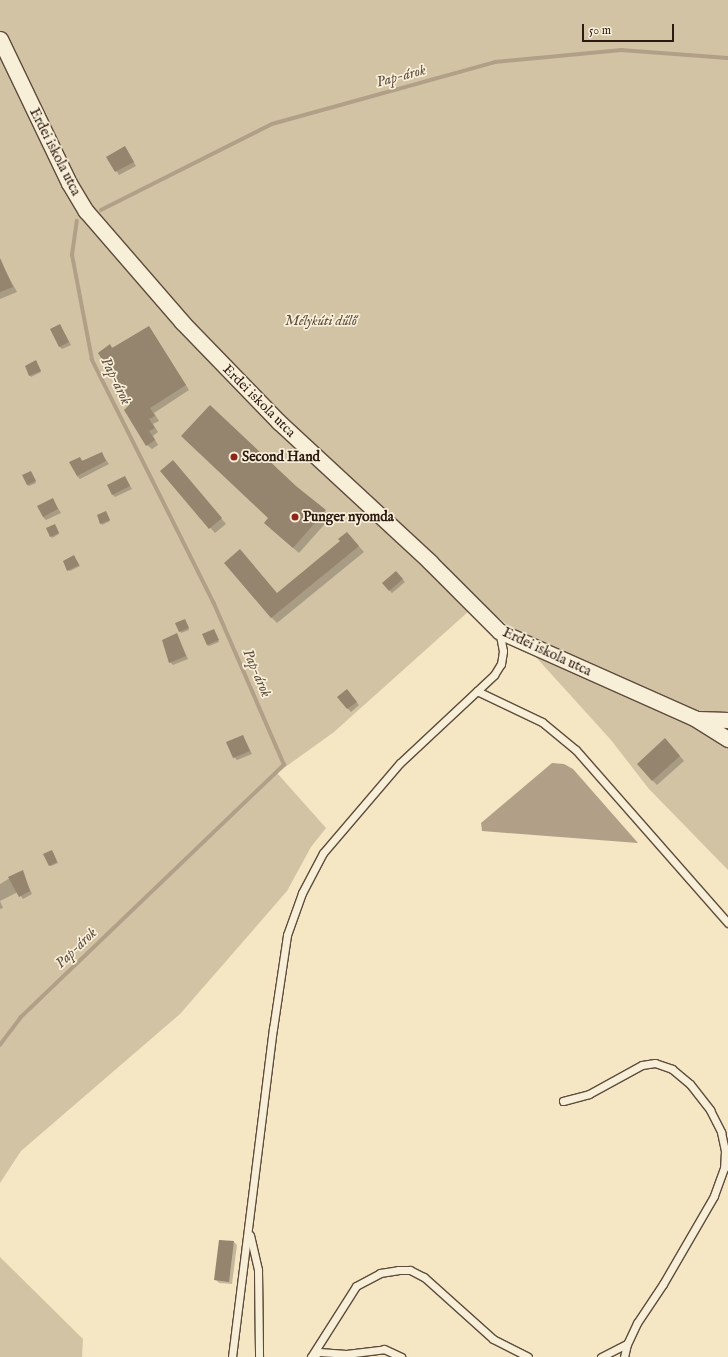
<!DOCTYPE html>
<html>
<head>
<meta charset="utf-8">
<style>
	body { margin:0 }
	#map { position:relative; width:728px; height:1357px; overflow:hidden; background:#f5e6c4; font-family:"IM FELL English",serif }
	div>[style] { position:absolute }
	.green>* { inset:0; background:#d3c3a5 }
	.water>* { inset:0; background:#b1a087 }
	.shadow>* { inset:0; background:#0003 }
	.stream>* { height:3.5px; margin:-1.75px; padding:0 1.75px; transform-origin:1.75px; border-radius:1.75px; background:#b1a087 }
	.building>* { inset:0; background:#95846e }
	.roads { filter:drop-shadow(1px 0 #5e4c3d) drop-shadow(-1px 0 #5e4c3d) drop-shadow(0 1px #5e4c3d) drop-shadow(0 -1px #5e4c3d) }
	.service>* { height:7px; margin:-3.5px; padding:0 3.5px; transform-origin:3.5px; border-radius:3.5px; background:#f8efd9 }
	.minor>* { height:15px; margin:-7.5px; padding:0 7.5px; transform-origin:7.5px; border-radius:7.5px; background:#f8efd9 }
	.dots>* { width:11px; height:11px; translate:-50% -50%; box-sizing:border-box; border:2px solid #f8efd9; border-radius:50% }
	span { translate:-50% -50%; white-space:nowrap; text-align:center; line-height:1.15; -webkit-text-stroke:3.5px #f8efd9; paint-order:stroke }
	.street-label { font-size:14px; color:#2c1910 }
	.park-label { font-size:14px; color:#5e4c3d; font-style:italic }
	.poi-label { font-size:14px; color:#2c1910; font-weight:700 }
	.left { translate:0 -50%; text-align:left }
	.water-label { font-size:15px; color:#614f40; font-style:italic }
	.scale { position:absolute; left:582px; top:24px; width:92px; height:18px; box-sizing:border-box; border:2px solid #2c1910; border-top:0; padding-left:5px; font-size:12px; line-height:14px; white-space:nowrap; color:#2c1910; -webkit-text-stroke:3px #f8efd9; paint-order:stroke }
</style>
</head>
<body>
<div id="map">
	<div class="green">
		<i style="clip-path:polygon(0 0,728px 0,728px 870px,649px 789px,611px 740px,505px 623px,479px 602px,334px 732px,277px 773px,326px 828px,311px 847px,287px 891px,180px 1014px,21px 1151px,0 1183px)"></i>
		<i style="clip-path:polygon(0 1257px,83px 1339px,82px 1357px,0 1357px)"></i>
	</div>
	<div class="water">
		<i style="clip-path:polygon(552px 763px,564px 764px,573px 769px,638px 843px,482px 831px,481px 823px)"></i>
	</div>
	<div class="shadow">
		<i style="clip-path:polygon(125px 148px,136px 166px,119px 175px,108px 157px)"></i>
		<i style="clip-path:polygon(2px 265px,17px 292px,0 299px,0 266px)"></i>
		<i style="clip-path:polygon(60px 325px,71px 345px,62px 349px,59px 346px)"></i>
		<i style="clip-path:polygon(149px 327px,189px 390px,154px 413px,159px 421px,153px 424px,158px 432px,153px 436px,158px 445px,152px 449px,147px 445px,131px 404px,110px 346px,113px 348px)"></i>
		<i style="clip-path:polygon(36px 362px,41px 372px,31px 377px,30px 375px)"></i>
		<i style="clip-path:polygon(101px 453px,109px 464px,80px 479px,77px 476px,80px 458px,83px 461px)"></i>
		<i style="clip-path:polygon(177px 466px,226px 524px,215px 533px,161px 471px)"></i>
		<i style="clip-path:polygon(31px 472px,36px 483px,29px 486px,27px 485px)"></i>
		<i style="clip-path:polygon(125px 477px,132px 489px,115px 497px,112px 494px)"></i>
		<i style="clip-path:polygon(295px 487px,331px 517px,299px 553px,271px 529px)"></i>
		<i style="clip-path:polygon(53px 500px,61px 513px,46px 520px,43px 517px)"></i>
		<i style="clip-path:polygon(107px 514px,110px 521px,102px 525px,98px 516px)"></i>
		<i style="clip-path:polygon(56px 526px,59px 534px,52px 538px,51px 536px)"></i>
		<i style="clip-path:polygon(347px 533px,364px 552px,277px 623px,271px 617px,277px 594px,342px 541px)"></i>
		<i style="clip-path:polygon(75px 558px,80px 566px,70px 571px,68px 570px)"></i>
		<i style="clip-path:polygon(399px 575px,405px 582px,392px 593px,389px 590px)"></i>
		<i style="clip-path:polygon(186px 622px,189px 630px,181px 633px,177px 624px)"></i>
		<i style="clip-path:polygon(214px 630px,219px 642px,209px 646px,207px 645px)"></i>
		<i style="clip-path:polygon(177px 635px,188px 659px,173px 665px,170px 662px)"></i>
		<i style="clip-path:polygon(350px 694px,359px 705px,351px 712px,338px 697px)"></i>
		<i style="clip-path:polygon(243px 736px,252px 754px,237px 760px,234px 757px)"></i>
		<i style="clip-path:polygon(670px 744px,684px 761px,657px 785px,652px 780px)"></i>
		<i style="clip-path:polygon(53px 852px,58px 863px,51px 866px,50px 865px)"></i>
		<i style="clip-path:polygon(22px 871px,32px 894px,23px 899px,18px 892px,0 901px,0 884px)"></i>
		<i style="clip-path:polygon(0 901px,3px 908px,0 909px)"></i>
		<i style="clip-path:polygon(234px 1242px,237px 1245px,232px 1284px,219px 1283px,216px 1280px)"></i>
	</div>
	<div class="stream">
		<i style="left:101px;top:210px;width:191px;rotate:-26.7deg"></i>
		<i style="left:272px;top:124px;width:231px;rotate:-15.5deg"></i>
		<i style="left:495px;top:62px;width:127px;rotate:-5.4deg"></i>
		<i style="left:621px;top:50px;width:107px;rotate:4.3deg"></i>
		<i style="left:0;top:1045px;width:34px;rotate:-53deg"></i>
		<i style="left:20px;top:1018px;width:366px;rotate:-43.8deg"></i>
		<i style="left:284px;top:765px;width:176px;rotate:-113.5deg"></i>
		<i style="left:214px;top:604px;width:273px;rotate:-116.6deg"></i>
		<i style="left:92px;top:360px;width:107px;rotate:-100.8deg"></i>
		<i style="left:72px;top:255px;width:34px;rotate:-82deg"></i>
	</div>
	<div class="building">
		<i style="clip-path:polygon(125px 146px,134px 162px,115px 172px,106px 157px)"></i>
		<i style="clip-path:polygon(0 258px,13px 287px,0 292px)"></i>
		<i style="clip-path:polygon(60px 324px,69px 342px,59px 347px,50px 329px)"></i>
		<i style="clip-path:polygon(149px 326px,186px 385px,150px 408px,155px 416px,149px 419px,155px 428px,149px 431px,155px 440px,146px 446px,124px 410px,130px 404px,98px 353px,110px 344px,112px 348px)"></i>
		<i style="clip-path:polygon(36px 360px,41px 371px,29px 376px,25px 366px)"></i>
		<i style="clip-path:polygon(210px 405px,296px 486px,326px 510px,293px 548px,264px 523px,268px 518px,181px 436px)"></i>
		<i style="clip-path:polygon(102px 452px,106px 461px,77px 476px,69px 462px,80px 457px,82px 461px)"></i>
		<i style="clip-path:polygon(173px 460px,222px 518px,209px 529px,160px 471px)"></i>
		<i style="clip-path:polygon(31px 471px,36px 481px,27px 485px,22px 475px)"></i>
		<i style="clip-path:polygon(125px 476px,130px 486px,112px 495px,107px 485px)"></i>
		<i style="clip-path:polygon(53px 498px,58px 509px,43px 517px,37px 506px)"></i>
		<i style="clip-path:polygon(106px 511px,110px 520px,100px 524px,97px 515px)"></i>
		<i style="clip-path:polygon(55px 524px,59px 533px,50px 537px,46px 528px)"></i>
		<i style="clip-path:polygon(347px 532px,359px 546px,271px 618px,224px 563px,240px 549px,277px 593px,340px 541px,338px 539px)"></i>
		<i style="clip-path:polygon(74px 555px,79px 565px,67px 571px,63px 561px)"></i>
		<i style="clip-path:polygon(396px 571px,403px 579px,389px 591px,382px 583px)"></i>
		<i style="clip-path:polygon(185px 619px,189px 628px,179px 632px,175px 623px)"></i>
		<i style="clip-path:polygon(214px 629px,219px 640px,207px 645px,202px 634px)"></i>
		<i style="clip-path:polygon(177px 633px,186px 656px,169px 663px,162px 640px)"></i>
		<i style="clip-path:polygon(347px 689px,357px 702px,347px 709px,337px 697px)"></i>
		<i style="clip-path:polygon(243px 735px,250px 751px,233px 758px,226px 742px)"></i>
		<i style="clip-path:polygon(665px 738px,680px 756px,652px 781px,637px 764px)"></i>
		<i style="clip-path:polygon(52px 850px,57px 862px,49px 866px,43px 854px)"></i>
		<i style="clip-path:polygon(23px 870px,30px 891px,19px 897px,8px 877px)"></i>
		<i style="clip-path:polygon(219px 1240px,234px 1241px,229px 1282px,214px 1280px)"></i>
	</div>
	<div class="roads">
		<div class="service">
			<i style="left:477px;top:691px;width:72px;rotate:25.5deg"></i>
			<i style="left:542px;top:722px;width:44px;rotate:39.5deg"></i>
			<i style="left:576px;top:750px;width:230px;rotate:48.7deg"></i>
			<i style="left:563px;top:1101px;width:27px;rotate:-15deg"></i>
			<i style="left:589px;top:1094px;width:60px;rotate:-28.7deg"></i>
			<i style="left:642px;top:1065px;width:13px;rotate:-9deg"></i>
			<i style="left:655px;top:1063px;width:18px;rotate:19deg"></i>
			<i style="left:672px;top:1069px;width:23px;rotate:40deg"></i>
			<i style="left:690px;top:1084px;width:33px;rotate:52deg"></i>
			<i style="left:710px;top:1110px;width:25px;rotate:63deg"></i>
			<i style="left:721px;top:1132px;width:19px;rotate:78deg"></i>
			<i style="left:725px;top:1151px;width:17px;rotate:93deg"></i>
			<i style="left:724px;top:1168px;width:30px;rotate:110deg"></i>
			<i style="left:714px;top:1196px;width:102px;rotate:120.1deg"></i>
			<i style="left:663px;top:1284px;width:47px;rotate:123.7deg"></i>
			<i style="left:637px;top:1323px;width:23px;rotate:115deg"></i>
			<i style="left:627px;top:1344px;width:13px;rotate:103deg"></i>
			<i style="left:250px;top:1235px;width:36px;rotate:77deg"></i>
			<i style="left:258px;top:1270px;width:87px;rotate:89.3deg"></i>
			<i style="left:232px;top:1357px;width:331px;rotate:-82.9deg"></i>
			<i style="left:273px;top:1029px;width:95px;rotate:-81.5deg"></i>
			<i style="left:287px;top:935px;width:45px;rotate:-70.3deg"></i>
			<i style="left:302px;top:893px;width:45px;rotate:-62.3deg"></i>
			<i style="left:323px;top:853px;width:118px;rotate:-49.5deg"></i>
			<i style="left:400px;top:763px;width:129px;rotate:-43.1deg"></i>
			<i style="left:494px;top:675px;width:13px;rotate:-58deg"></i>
			<i style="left:501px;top:664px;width:13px;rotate:-81deg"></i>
			<i style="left:503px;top:651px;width:20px;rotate:-101deg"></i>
			<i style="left:311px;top:1357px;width:84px;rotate:-57.6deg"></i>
			<i style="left:356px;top:1286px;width:27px;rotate:-28deg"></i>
			<i style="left:380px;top:1273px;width:18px;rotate:-9deg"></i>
			<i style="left:398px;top:1270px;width:12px"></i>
			<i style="left:410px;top:1270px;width:16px;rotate:27deg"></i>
			<i style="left:424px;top:1277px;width:93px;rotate:41.9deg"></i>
			<i style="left:493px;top:1339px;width:39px;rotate:27deg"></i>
			<i style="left:311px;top:1357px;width:9px;rotate:-32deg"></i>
			<i style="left:319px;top:1352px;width:27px;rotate:4deg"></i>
			<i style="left:346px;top:1354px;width:38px;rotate:-7deg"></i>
			<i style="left:384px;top:1349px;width:19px;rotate:25deg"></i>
			<i style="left:601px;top:1357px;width:29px;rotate:-27deg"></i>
		</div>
		<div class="minor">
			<i style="left:0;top:39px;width:160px;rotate:64.4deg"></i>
			<i style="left:69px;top:183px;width:33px;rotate:59deg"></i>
			<i style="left:86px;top:211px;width:147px;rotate:49.1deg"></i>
			<i style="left:182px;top:322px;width:139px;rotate:45.9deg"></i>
			<i style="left:279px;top:422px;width:206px;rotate:42.8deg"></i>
			<i style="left:430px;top:562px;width:98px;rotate:45deg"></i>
			<i style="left:499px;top:631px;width:214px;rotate:24deg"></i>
			<i style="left:694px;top:718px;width:40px;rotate:32deg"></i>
			<i style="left:697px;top:719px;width:31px;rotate:2deg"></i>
		</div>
	</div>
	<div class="dots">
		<i style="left:234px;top:457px;background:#8f2418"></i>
		<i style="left:295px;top:517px;background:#8f2418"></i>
	</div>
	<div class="street-label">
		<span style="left:55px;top:152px;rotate:63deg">Erdei iskola utca</span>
		<span style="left:259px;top:401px;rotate:45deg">Erdei iskola utca</span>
		<span style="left:547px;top:652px;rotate:25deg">Erdei iskola utca</span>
	</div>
	<div class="park-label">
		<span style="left:321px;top:321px">Mélykúti dűlő</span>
	</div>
	<div class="poi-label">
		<span class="left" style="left:242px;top:457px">Second Hand</span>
		<span class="left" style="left:303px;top:517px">Punger nyomda</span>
	</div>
	<div class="water-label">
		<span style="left:401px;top:76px;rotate:-15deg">Pap-árok</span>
		<span style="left:116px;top:381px;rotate:64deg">Pap-árok</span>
		<span style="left:257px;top:673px;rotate:67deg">Pap-árok</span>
		<span style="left:76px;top:948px;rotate:-44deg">Pap-árok</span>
	</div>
	<div class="scale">50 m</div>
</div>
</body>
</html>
